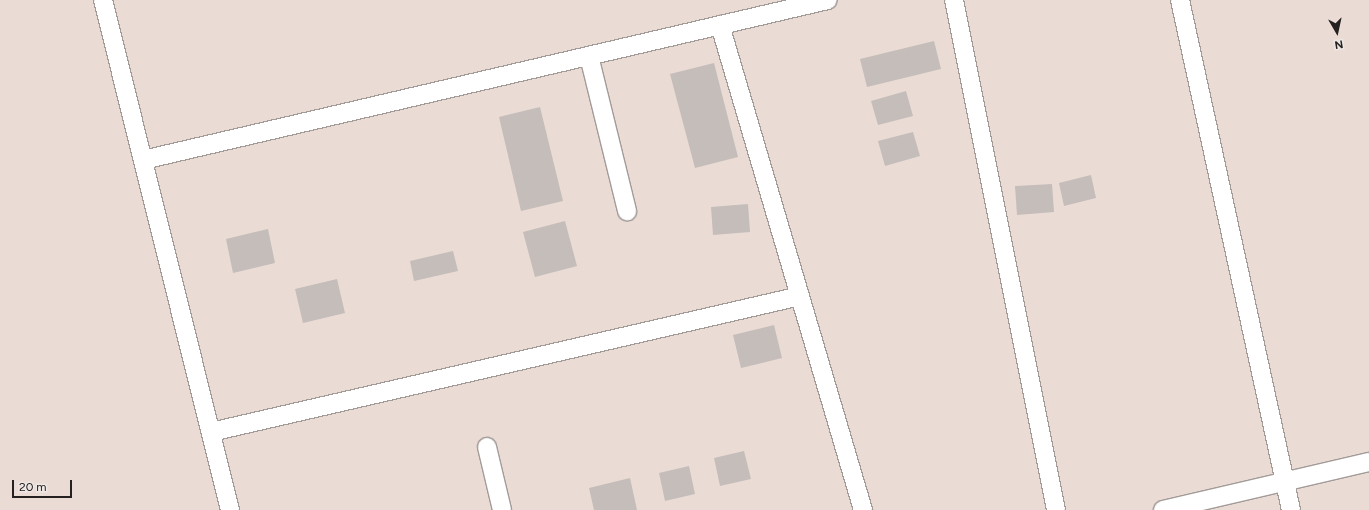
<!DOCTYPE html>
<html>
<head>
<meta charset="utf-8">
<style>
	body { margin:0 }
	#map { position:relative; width:1369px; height:510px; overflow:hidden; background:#eee7e4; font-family:Figtree,sans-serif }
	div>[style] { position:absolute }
	.built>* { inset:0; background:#ebdbd5 }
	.building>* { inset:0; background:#c4bdba }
	.roads { filter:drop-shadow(1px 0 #a29b98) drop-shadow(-1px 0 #a29b98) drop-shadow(0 1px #a29b98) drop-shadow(0 -1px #a29b98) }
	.street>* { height:18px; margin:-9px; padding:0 9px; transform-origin:9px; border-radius:9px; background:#fff }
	span { translate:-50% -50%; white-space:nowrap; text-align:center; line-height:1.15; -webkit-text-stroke:4px #eee7e4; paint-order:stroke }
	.north { position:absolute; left:1317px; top:12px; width:40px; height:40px; -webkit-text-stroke:3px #eee7e4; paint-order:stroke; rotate:171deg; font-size:11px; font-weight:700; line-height:16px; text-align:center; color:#242120 }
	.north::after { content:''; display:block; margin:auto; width:14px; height:18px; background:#242120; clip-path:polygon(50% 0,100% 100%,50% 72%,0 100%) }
	.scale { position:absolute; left:12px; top:480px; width:60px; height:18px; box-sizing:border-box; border:2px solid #242120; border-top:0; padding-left:5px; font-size:12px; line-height:14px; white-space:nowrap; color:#242120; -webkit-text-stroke:3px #eee7e4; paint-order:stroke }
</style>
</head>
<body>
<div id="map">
	<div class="built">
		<i style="clip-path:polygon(0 0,1369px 0,1369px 510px,0 510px)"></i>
	</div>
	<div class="building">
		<i style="clip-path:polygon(934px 41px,941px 69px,867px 87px,860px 59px)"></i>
		<i style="clip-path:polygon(714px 63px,738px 157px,695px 168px,670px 74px)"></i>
		<i style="clip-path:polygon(906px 91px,913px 116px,878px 125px,871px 101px)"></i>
		<i style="clip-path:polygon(540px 107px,563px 201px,521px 211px,499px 117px)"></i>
		<i style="clip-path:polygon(913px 132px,920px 156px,885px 166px,878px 141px)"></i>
		<i style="clip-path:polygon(1091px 175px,1096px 198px,1064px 206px,1059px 183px)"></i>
		<i style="clip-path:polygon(1052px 184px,1054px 212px,1017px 215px,1015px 186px)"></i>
		<i style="clip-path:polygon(748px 204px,750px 232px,713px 235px,711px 207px)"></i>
		<i style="clip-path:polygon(565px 221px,577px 266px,535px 277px,523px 232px)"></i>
		<i style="clip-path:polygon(268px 229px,275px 263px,233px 273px,226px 239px)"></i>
		<i style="clip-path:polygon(453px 251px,458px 271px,414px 281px,410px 261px)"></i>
		<i style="clip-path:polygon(337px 279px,345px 313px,303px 323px,295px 289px)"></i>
		<i style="clip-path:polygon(774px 325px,782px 358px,741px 368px,733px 335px)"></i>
		<i style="clip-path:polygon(744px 451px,751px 479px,720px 486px,714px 458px)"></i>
		<i style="clip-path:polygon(689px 466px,695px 494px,665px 501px,659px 473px)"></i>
		<i style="clip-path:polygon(630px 478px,637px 510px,594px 510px,589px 488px)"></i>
	</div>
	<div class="roads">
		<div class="street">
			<i style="left:103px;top:0;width:526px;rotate:76.02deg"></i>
			<i style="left:954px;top:0;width:520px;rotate:78.69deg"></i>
			<i style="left:1180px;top:0;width:522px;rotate:77.72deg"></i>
			<i style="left:720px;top:25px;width:506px;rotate:73.57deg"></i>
			<i style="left:589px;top:56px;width:160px;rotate:76.2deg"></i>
			<i style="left:143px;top:160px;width:703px;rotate:-13.15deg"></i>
			<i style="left:211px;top:432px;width:604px;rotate:-13deg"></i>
			<i style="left:487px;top:447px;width:65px;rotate:76.6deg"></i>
			<i style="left:1163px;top:510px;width:212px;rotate:-13.1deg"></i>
		</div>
	</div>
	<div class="north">N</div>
	<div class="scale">20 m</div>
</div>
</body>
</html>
